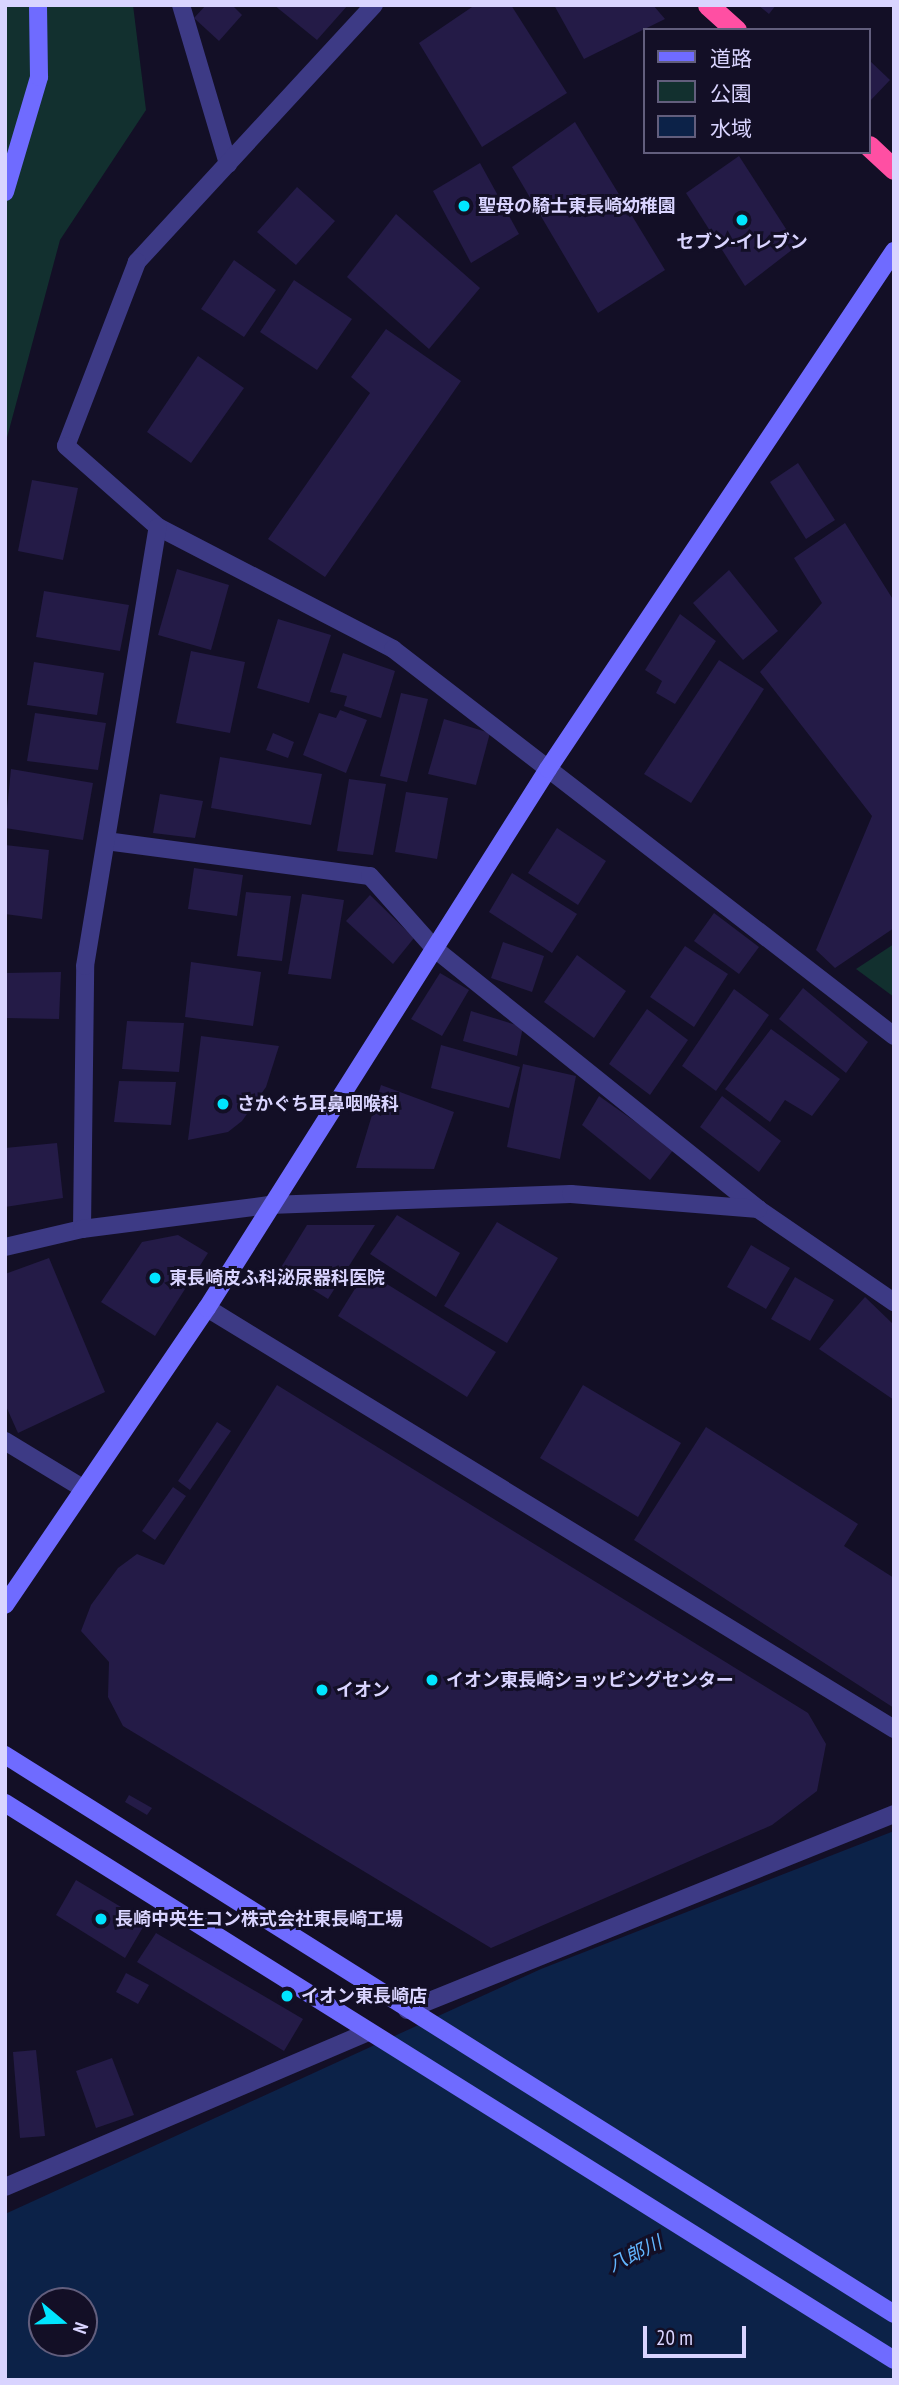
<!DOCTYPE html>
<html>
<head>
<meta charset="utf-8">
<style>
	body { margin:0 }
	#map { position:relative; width:899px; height:2385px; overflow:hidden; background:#130f26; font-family:"PT Sans Narrow","Noto Sans JP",sans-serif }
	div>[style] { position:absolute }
	.green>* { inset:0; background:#12302f }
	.water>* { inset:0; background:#0c2248 }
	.building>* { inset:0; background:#241b47 }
	.street>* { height:18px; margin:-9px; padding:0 9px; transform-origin:9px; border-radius:9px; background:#3d3a85 }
	.secondary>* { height:18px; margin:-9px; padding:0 9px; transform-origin:9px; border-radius:9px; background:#6f6bff }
	.highway>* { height:21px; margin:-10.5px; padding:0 10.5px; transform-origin:10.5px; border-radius:10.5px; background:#ff4fa3 }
	.dots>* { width:19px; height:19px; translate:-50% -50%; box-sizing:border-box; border:4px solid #130f26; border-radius:50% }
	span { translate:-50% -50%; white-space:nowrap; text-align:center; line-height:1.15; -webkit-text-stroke:6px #130f26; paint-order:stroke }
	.poi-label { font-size:18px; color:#d9d4ff; font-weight:700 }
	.left { translate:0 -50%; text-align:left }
	.water-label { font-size:19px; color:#62b6ff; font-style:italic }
	.frame { position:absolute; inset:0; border:7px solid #d9d4ff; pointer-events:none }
	.legend { position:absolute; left:643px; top:28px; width:228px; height:126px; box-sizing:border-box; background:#130f26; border:2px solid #625e7d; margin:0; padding:9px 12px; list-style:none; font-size:21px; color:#d9d4ff }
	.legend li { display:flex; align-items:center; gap:14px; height:35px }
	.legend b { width:35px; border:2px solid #625e7d }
	.north { position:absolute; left:28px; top:2287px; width:70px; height:70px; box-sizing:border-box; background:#130f26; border:2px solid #625e7d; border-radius:50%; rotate:109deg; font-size:19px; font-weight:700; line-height:28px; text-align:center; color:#d9d4ff }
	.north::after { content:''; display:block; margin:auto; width:24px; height:32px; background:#00e5ff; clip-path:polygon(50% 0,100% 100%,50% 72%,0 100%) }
	.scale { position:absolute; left:643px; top:2326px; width:103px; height:32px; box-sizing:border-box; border:4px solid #d9d4ff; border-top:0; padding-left:9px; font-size:21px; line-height:24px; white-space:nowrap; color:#d9d4ff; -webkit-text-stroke:5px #130f26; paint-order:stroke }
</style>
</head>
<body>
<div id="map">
	<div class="green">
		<i style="clip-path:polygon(5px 5px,133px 5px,146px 110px,60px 240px,5px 445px)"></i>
		<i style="clip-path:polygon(894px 944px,894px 997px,856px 969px)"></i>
	</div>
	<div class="water">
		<i style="clip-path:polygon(evenodd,894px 1831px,894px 2380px,5px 2380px,5px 2214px,541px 1969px,894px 1831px,42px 2301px,84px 2301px,84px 2343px,42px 2343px,42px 2301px)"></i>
	</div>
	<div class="building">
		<i style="clip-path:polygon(206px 5px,232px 5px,242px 15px,219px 41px,194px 18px)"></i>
		<i style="clip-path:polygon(274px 5px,348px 5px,317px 40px)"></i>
		<i style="clip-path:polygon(475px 5px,511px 5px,567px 93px,482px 147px,419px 43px)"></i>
		<i style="clip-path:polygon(554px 5px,653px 5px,665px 19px,584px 59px)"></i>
		<i style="clip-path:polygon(758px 5px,776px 5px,769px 14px)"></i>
		<i style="clip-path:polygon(869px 60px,890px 80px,869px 102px)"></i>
		<i style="clip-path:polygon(575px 122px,665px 270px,598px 313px,512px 167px)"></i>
		<i style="clip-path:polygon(739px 156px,797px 246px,745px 286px,686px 193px)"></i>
		<i style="clip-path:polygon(480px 163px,519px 234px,471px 263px,433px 191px)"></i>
		<i style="clip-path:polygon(297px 187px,335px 221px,296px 265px,257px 232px)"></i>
		<i style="clip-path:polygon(396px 214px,480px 288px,429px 349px,347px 277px)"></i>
		<i style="clip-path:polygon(234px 260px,276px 290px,244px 337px,201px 309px)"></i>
		<i style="clip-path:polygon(294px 280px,352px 319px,317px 370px,260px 332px)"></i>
		<i style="clip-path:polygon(386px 329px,461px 381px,325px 577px,268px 539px,370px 393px,351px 377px)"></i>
		<i style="clip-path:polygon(198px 356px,244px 388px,191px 463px,147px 432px)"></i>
		<i style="clip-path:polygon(798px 463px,835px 520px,806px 539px,770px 482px)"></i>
		<i style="clip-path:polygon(32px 480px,78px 488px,63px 560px,18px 551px)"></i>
		<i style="clip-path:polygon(845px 523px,894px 601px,894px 928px,835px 968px,816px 950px,872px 816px,760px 672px,822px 603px,794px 558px)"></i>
		<i style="clip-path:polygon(177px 569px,229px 585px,211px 650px,158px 635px)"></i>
		<i style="clip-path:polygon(729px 570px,778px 631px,743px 660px,693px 603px)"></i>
		<i style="clip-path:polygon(44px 591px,129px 605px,120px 651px,36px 637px)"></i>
		<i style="clip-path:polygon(680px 614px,716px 641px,675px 704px,656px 693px,662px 681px,645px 670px)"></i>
		<i style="clip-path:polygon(278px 619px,331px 635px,309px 703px,257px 688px)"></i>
		<i style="clip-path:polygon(191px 651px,245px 662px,230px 733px,176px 723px)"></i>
		<i style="clip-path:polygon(343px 653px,395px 671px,381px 718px,344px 706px,347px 696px,330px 692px)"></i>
		<i style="clip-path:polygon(719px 660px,764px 689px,691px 803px,644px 774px)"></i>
		<i style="clip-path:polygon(34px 662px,104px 673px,97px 715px,27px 705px)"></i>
		<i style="clip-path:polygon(401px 693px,428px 699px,407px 782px,380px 776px)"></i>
		<i style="clip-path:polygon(340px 710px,367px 720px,346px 773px,303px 755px,319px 713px,336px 718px)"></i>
		<i style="clip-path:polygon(35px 713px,106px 723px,98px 770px,27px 761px)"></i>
		<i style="clip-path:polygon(444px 719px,490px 733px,476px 785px,428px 774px)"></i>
		<i style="clip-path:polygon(273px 733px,294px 742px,288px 758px,266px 750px)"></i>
		<i style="clip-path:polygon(220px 757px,322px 774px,311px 825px,211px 808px)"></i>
		<i style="clip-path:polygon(11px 769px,93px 783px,83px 840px,5px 828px)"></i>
		<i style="clip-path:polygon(349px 779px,386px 784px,373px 855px,337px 851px)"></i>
		<i style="clip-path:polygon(406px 792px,448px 798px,437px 859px,395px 852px)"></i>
		<i style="clip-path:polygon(160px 794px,203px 801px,195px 838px,153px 833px)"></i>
		<i style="clip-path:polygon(557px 828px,606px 861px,578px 905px,528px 873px)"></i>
		<i style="clip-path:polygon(5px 845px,49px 850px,42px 919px,5px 914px)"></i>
		<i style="clip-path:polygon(194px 868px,243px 875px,237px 916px,188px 909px)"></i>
		<i style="clip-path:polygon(512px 873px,577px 914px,552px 953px,489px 912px)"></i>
		<i style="clip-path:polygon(246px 892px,291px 896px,282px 961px,237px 956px)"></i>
		<i style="clip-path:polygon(302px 894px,344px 900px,331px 979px,288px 974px)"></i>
		<i style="clip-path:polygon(370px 895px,414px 938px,393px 964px,346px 921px)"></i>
		<i style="clip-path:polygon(714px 913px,759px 947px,739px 974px,694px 941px)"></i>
		<i style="clip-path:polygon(503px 942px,544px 956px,532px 992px,491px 978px)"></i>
		<i style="clip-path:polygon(685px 946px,728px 974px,694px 1027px,650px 997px)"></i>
		<i style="clip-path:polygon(577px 955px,626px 991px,594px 1038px,544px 1002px)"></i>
		<i style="clip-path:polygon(191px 962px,261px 972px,253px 1026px,185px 1017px)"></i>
		<i style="clip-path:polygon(61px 972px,59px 1019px,5px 1018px,5px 973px)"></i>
		<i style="clip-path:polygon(440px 973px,469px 990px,442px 1036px,411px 1019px)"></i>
		<i style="clip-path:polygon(803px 988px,868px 1042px,846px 1073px,779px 1019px)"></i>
		<i style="clip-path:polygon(734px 989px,769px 1015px,716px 1091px,682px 1066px)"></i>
		<i style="clip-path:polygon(647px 1009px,688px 1040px,650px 1095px,609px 1064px)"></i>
		<i style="clip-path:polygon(471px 1011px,523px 1027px,517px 1056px,463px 1041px)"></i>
		<i style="clip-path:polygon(127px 1021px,184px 1023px,179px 1072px,122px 1069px)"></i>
		<i style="clip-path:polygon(771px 1029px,840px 1079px,812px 1116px,785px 1100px,770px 1122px,725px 1089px)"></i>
		<i style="clip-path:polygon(201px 1036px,279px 1046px,266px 1087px,242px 1121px,228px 1132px,188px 1140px)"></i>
		<i style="clip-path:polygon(441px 1045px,520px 1067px,509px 1108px,431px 1088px)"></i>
		<i style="clip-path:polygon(523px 1064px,576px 1076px,560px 1159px,507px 1147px)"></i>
		<i style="clip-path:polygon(119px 1081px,176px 1082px,171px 1125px,114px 1122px)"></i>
		<i style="clip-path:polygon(381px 1085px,454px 1112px,434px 1169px,356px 1168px)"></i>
		<i style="clip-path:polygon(599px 1096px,674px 1149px,650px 1180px,582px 1125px)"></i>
		<i style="clip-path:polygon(722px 1096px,781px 1141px,759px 1172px,700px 1127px)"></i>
		<i style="clip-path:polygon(57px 1143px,63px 1198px,5px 1207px,5px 1148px)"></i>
		<i style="clip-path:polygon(397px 1215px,460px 1253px,436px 1297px,370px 1254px)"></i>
		<i style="clip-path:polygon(497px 1222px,558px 1258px,507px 1343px,444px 1306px)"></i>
		<i style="clip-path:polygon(307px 1225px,375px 1225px,328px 1299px,280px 1269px)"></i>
		<i style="clip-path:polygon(178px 1235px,208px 1253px,155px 1336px,101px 1302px,142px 1242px)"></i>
		<i style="clip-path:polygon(751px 1245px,790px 1268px,766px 1309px,727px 1287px)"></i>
		<i style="clip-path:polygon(49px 1258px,105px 1392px,18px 1433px,5px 1404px,5px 1274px)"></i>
		<i style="clip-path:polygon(366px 1271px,496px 1352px,467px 1397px,338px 1316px)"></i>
		<i style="clip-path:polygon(795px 1277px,834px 1300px,810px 1341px,771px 1319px)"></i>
		<i style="clip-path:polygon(865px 1297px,894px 1325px,894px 1400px,819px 1349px)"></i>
		<i style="clip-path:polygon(277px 1385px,808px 1713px,826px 1744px,817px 1791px,772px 1825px,491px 1948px,123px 1726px,108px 1697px,109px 1662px,81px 1631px,91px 1605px,118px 1568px,137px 1554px,164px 1565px)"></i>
		<i style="clip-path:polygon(583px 1385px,681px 1443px,638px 1517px,540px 1458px)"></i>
		<i style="clip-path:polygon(217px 1422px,231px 1431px,190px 1490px,178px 1481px)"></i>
		<i style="clip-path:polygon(706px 1427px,858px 1524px,844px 1546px,894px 1578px,894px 1708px,634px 1540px)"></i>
		<i style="clip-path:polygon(173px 1487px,186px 1496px,155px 1540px,142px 1531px)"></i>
		<i style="clip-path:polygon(129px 1795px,152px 1808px,147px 1815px,125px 1802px)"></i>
		<i style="clip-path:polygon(76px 1880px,146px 1922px,125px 1958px,56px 1915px)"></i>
		<i style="clip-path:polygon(156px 1933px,303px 2019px,284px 2051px,137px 1962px)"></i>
		<i style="clip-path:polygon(126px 1973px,149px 1985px,138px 2004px,116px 1992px)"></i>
		<i style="clip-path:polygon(36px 2050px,45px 2136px,20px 2138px,13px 2052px)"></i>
		<i style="clip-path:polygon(112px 2058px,134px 2115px,96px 2128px,76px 2071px)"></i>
	</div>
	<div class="street">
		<i style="left:181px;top:5px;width:166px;rotate:73.5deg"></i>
		<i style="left:374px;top:5px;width:350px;rotate:132.7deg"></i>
		<i style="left:137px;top:262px;width:197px;rotate:111.1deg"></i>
		<i style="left:66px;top:446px;width:123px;rotate:41.4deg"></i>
		<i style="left:158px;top:527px;width:265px;rotate:27.4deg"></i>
		<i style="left:393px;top:649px;width:633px;rotate:37.68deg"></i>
		<i style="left:106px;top:841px;width:266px;rotate:7.6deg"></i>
		<i style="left:370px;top:876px;width:98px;rotate:48.3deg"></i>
		<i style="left:435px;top:949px;width:415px;rotate:38.8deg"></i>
		<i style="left:758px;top:1209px;width:165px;rotate:34.4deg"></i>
		<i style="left:82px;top:1229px;width:263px;rotate:-89.3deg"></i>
		<i style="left:85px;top:966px;width:445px;rotate:-80.6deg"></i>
		<i style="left:5px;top:1247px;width:79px;rotate:-13.2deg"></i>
		<i style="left:82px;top:1229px;width:189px;rotate:-7.3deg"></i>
		<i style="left:269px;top:1205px;width:302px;rotate:-2.1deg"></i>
		<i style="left:571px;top:1194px;width:188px;rotate:4.6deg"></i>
		<i style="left:207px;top:1308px;width:806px;rotate:31.5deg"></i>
		<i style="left:5px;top:1441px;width:92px;rotate:31.3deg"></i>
		<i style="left:407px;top:2010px;width:525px;rotate:-21.92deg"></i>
		<i style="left:5px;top:2187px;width:395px;rotate:-23.1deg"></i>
	</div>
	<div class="secondary">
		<i style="left:5px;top:192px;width:120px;rotate:-73.5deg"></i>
		<i style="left:39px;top:77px;width:72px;rotate:-90.8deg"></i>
		<i style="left:5px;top:1605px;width:359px;rotate:-55.8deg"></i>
		<i style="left:207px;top:1308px;width:638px;rotate:-57.68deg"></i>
		<i style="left:548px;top:769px;width:623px;rotate:-56.26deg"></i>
		<i style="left:5px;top:1755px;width:1050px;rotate:32.16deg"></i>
		<i style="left:5px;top:1803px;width:1049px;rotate:32.07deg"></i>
	</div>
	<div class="highway">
		<i style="left:708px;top:5px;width:38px;rotate:42deg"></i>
		<i style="left:869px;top:146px;width:34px;rotate:43deg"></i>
	</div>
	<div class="dots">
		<i style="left:464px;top:206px;background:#00e5ff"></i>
		<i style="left:742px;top:220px;background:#00e5ff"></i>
		<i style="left:223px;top:1104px;background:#00e5ff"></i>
		<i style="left:155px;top:1278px;background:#00e5ff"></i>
		<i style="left:432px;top:1680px;background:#00e5ff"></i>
		<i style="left:322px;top:1690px;background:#00e5ff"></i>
		<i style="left:101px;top:1919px;background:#00e5ff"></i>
		<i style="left:287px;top:1996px;background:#00e5ff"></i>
	</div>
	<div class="poi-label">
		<span class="left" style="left:478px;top:206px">聖母の騎士東長崎幼稚園</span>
		<span style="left:742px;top:242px">セブン-イレブン</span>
		<span class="left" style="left:237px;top:1104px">さかぐち耳鼻咽喉科</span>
		<span class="left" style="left:169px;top:1278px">東長崎皮ふ科泌尿器科医院</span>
		<span class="left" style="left:446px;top:1680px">イオン東長崎ショッピングセンター</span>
		<span class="left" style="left:336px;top:1690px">イオン</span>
		<span class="left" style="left:115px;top:1919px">長崎中央生コン株式会社東長崎工場</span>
		<span class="left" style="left:301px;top:1996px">イオン東長崎店</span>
	</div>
	<div class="water-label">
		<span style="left:635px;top:2254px;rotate:-26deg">八郎川</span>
	</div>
	<div class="frame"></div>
	<ul class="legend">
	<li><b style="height:9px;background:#6f6bff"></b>道路</li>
	<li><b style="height:19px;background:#12302f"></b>公園</li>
	<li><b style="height:19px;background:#0c2248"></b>水域</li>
	</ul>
	<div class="north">N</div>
	<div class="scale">20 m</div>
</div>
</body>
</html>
